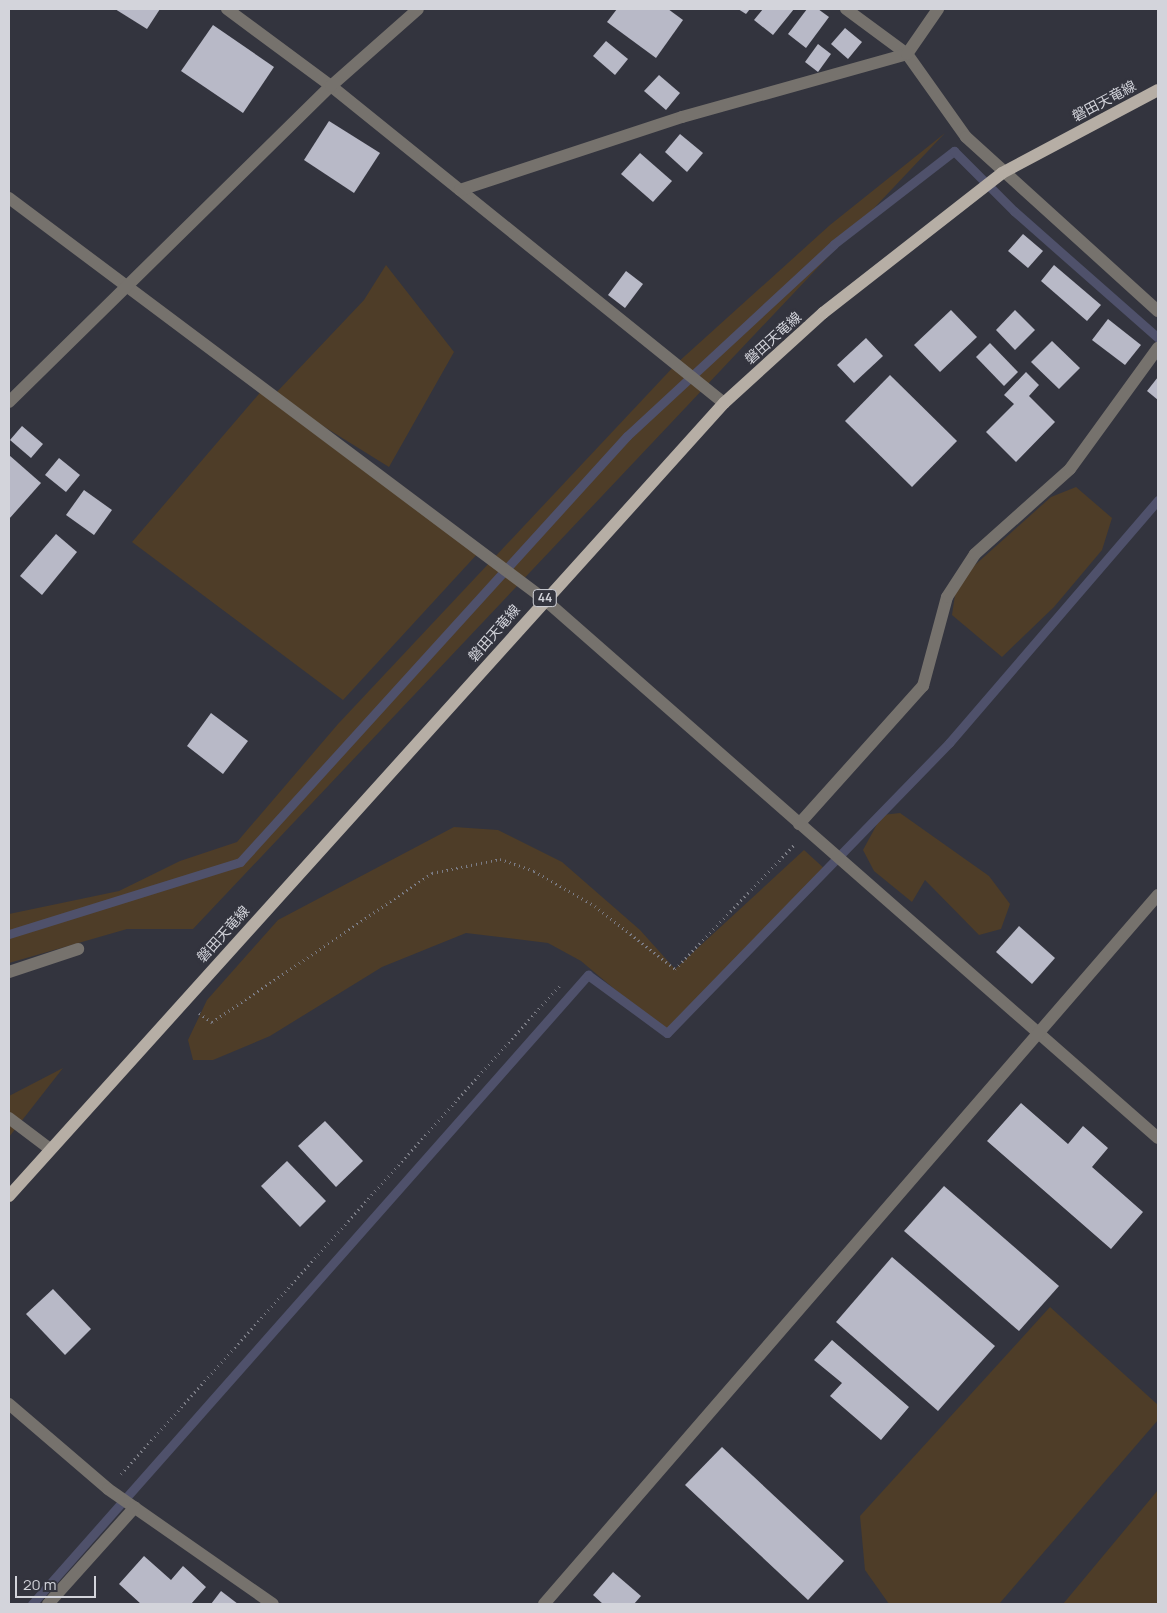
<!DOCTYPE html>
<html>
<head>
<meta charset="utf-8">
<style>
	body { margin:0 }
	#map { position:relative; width:1167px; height:1613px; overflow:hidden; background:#33343e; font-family:Manrope,"Noto Sans JP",sans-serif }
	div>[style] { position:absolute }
	.green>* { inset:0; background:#4e3d28 }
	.stream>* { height:9px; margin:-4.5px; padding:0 4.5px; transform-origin:4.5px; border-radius:4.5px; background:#4f516b }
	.building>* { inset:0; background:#b8b9c7 }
	.path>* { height:3px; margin-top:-1.5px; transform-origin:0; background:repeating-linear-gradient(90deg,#7c7d86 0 1px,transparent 0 5px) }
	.minor>* { height:12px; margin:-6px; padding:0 6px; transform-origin:6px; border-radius:6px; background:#76726d }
	.major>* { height:12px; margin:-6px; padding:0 6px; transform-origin:6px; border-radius:6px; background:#b6aea5 }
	span { translate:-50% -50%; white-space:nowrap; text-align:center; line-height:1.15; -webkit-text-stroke:5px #33343e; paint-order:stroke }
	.shield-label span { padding:1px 4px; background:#33343e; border:1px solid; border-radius:4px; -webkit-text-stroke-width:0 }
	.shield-label { font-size:12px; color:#d3d4db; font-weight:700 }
	.street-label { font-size:14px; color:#d3d4db }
	.frame { position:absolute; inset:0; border:10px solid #d3d4db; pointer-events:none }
	.scale { position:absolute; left:15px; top:1576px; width:81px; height:22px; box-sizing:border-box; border:2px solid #d3d4db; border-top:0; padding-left:6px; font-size:15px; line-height:18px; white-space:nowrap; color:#d3d4db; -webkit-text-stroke:4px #33343e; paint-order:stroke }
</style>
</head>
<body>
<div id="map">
	<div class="green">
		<i style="clip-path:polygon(945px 133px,193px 929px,127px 929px,9px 963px,9px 914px,119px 891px,180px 861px,237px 842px,338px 724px,676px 364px,830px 225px)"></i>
		<i style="clip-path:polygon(386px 265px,454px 352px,389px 467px,281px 400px,480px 551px,343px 700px,132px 542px,264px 388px,274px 395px,364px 300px)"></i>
		<i style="clip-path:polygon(1076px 487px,1112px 518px,1102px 550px,1054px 607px,1002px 657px,952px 615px,957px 581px,1051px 497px)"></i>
		<i style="clip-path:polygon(900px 813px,989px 876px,1010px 904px,1001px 929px,979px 935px,925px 880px,912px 902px,874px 871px,863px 850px,882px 815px)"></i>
		<i style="clip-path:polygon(454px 827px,498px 830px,562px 862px,640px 930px,675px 969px,804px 850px,827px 871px,667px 1033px,581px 961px,548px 943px,466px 933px,382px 967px,270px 1036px,213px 1060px,193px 1060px,188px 1040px,207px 1000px,278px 920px)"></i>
		<i style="clip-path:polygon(63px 1068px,9px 1137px,9px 1096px)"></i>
		<i style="clip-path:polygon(1050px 1307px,1158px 1405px,1158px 1420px,999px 1604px,889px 1604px,865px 1570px,860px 1516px)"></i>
		<i style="clip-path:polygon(1158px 1490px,1158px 1604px,1063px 1604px)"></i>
	</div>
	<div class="stream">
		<i style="left:9px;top:934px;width:242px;rotate:-17.3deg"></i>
		<i style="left:240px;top:862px;width:576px;rotate:-47.75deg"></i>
		<i style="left:627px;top:436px;width:282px;rotate:-42.8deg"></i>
		<i style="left:834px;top:244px;width:152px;rotate:-37.8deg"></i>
		<i style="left:954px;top:151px;width:85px;rotate:45deg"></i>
		<i style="left:1014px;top:211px;width:192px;rotate:41.4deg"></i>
		<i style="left:32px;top:1604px;width:840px;rotate:-48.53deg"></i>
		<i style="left:588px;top:975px;width:98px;rotate:36.3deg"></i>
		<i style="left:667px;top:1033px;width:405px;rotate:-45.8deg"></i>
		<i style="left:949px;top:743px;width:321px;rotate:-49.3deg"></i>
	</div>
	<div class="building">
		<i style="clip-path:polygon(115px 9px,160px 9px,147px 29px)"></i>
		<i style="clip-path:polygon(617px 9px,668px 9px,683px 20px,656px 58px,607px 22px)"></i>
		<i style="clip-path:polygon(738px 9px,750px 9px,746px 14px)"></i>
		<i style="clip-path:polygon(763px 9px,794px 9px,773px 35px,754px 20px)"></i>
		<i style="clip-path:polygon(807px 9px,818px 9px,829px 17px,806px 48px,788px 34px)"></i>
		<i style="clip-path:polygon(213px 25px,274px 67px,243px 113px,181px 71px)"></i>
		<i style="clip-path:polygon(845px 28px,862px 42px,848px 59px,831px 44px)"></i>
		<i style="clip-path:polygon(606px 41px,628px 59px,615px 75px,593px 56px)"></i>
		<i style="clip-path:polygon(818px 44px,831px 54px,818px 72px,805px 62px)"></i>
		<i style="clip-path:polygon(659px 75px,680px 93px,666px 110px,644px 91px)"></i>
		<i style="clip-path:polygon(329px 121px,380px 153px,354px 193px,304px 160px)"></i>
		<i style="clip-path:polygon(680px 134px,703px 153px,687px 172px,665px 152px)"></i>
		<i style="clip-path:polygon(640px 153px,672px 181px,653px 202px,621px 174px)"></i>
		<i style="clip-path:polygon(1023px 234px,1043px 251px,1028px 268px,1008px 251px)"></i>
		<i style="clip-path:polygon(1054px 265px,1101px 305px,1087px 321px,1041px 281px)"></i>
		<i style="clip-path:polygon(626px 271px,643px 284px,625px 308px,608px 295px)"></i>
		<i style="clip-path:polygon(951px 310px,977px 337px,940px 372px,914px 345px)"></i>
		<i style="clip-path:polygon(1015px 310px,1035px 330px,1015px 350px,996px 330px)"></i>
		<i style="clip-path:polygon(1108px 319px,1141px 345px,1125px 365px,1092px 340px)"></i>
		<i style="clip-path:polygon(866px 338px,883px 356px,854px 383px,837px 365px)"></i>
		<i style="clip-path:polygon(1052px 341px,1080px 368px,1059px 389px,1031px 362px)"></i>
		<i style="clip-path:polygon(990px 343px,1018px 372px,1004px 386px,976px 357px)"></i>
		<i style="clip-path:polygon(1026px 372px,1039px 385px,1029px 396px,1055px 422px,1016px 462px,986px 432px,1014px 404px,1004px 395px)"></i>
		<i style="clip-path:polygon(890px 375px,957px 441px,912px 487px,845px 421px)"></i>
		<i style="clip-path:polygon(1158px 377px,1158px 400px,1147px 391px)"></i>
		<i style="clip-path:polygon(22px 426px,43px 444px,31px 458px,10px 440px)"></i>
		<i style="clip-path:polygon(9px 455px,41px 483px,9px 519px)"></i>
		<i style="clip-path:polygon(59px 458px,80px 475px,66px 492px,45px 475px)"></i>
		<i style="clip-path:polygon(84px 490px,112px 510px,94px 535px,66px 515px)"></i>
		<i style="clip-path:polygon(56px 534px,77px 552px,42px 595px,20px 576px)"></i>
		<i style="clip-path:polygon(211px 713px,248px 741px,223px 774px,187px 746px)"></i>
		<i style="clip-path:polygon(1019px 926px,1055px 958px,1032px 984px,996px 952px)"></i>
		<i style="clip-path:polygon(1021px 1103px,1068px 1144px,1083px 1126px,1108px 1148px,1092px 1167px,1143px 1212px,1111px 1249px,987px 1141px)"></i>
		<i style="clip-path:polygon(325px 1121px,363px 1161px,336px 1187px,298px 1146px)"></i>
		<i style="clip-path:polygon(287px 1161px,326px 1201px,300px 1227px,261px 1186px)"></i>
		<i style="clip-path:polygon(944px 1186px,1059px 1286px,1019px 1331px,904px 1231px)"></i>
		<i style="clip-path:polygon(892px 1257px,995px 1346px,938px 1411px,836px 1322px)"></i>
		<i style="clip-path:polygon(53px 1289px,91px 1329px,65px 1355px,26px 1314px)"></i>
		<i style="clip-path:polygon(832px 1340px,909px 1407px,881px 1440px,830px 1396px,842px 1383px,814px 1360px)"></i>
		<i style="clip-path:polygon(722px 1447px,844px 1561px,808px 1600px,685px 1485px)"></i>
		<i style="clip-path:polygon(144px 1556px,171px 1580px,183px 1566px,206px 1587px,191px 1604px,141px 1604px,119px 1584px)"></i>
		<i style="clip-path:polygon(613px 1572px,641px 1596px,634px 1604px,603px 1604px,593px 1595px)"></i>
		<i style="clip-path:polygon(221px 1591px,238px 1604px,211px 1604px)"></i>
	</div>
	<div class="path">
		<i style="left:199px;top:1013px;width:16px;rotate:35deg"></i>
		<i style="left:212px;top:1022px;width:266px;rotate:-34.1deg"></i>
		<i style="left:432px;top:873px;width:69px;rotate:-11.6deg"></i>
		<i style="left:500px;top:859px;width:36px;rotate:19deg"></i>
		<i style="left:534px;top:871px;width:70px;rotate:29.8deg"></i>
		<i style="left:595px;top:906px;width:102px;rotate:38.2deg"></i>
		<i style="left:675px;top:969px;width:172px;rotate:-46.2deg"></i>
		<i style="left:121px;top:1474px;width:657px;rotate:-48.08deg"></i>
	</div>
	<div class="minor">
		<i style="left:227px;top:9px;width:129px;rotate:36.5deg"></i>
		<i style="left:331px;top:86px;width:505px;rotate:38.89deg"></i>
		<i style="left:846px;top:9px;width:76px;rotate:36.4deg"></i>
		<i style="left:907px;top:54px;width:102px;rotate:54.6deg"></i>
		<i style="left:966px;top:137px;width:259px;rotate:42.2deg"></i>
		<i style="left:460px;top:190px;width:234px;rotate:-18.2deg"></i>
		<i style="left:682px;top:117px;width:234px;rotate:-15.6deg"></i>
		<i style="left:907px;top:54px;width:55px;rotate:-55.4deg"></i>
		<i style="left:9px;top:198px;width:669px;rotate:36.85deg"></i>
		<i style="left:544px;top:599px;width:817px;rotate:41.28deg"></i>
		<i style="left:9px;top:402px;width:451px;rotate:-44.5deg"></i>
		<i style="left:331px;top:86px;width:116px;rotate:-41.5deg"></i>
		<i style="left:799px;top:824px;width:186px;rotate:-48.1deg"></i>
		<i style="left:923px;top:686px;width:92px;rotate:-74.9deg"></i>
		<i style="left:947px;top:597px;width:51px;rotate:-56.9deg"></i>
		<i style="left:975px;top:554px;width:127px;rotate:-41.8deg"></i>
		<i style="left:1070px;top:469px;width:150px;rotate:-54deg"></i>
		<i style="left:9px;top:972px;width:73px;rotate:-18.4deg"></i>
		<i style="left:9px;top:1118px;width:51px;rotate:37.1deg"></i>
		<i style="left:9px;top:1404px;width:130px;rotate:40.6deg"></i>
		<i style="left:108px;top:1489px;width:201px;rotate:34.9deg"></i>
		<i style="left:48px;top:1604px;width:130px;rotate:-48.1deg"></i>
		<i style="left:544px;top:1604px;width:938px;rotate:-49.11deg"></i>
	</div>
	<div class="major">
		<i style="left:9px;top:1196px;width:1068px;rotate:-47.96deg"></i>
		<i style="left:724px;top:403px;width:134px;rotate:-42.3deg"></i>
		<i style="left:823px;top:313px;width:227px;rotate:-38deg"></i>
		<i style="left:1002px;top:173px;width:177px;rotate:-28deg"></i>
	</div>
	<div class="shield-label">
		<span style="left:545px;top:598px">44</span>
	</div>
	<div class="street-label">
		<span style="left:1104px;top:101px;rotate:-28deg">磐田天竜線</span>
		<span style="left:773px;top:338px;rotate:-42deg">磐田天竜線</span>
		<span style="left:494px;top:633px;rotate:-49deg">磐田天竜線</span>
		<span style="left:223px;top:934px;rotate:-48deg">磐田天竜線</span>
	</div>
	<div class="frame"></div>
	<div class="scale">20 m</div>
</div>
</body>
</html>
